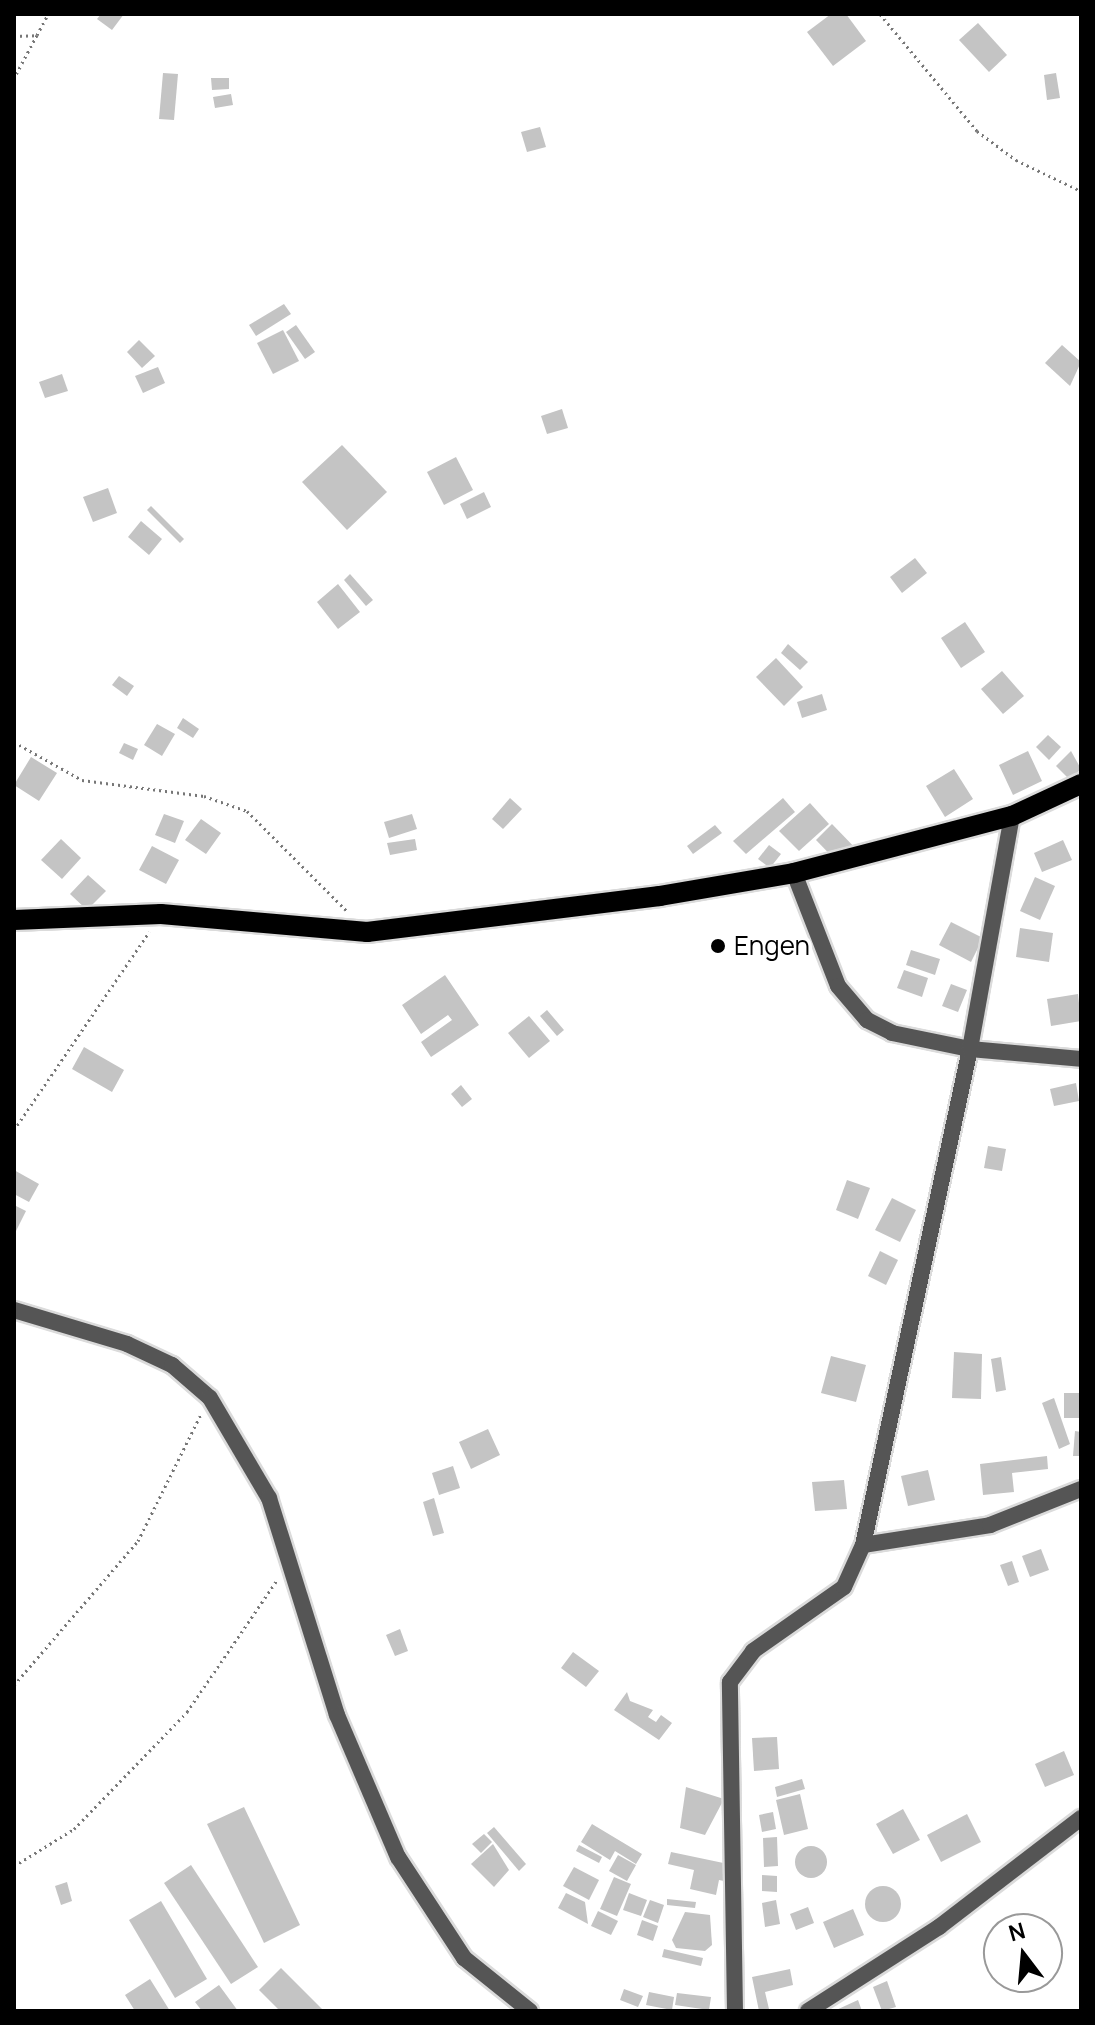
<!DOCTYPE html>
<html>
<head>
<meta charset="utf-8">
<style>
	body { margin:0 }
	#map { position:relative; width:1095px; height:2025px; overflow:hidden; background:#fff; font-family:Manrope,sans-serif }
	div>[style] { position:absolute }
	.building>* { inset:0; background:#c4c4c4 }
	.round { border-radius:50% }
	.path>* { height:3px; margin-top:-1.5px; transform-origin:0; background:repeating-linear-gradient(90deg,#777 0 2px,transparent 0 6px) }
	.roads { filter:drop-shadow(2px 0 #dbdbdb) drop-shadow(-2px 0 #dbdbdb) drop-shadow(0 2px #dbdbdb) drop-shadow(0 -2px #dbdbdb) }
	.minor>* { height:16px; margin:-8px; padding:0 8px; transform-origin:8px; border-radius:8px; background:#555 }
	.major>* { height:20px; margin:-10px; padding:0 10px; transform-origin:10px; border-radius:10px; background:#000 }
	.dots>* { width:22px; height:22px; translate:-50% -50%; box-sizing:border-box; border:4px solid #fff; border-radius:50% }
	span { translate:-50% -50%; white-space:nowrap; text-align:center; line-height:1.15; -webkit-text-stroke:7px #fff; paint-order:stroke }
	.poi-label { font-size:26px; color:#000 }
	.left { translate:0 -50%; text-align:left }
	.frame { position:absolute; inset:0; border:16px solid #000; pointer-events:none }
	.north { position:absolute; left:983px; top:1913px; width:80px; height:80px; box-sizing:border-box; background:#fff; border:2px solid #999; border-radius:50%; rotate:344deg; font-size:22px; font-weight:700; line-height:32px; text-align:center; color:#000 }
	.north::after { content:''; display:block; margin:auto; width:28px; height:36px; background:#000; clip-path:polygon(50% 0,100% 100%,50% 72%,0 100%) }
</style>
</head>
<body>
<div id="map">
	<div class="building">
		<i style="clip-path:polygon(101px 14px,124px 14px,112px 30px,97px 19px)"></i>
		<i style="clip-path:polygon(831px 14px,846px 14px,866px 41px,833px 66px,807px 32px)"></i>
		<i style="clip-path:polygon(978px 23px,1007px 55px,989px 72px,959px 40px)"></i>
		<i style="clip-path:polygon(163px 73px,178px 74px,174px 120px,159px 119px)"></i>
		<i style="clip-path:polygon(1056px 73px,1060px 98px,1047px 100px,1044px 75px)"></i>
		<i style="clip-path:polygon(211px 78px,229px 78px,229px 89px,212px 90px)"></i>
		<i style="clip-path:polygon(231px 94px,233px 105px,215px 108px,213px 97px)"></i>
		<i style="clip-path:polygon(540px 127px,546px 147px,527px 152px,521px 132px)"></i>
		<i style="clip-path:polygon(284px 304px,291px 314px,256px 336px,249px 325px)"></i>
		<i style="clip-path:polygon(296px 325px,315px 352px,305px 359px,286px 332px)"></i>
		<i style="clip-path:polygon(283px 330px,299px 361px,273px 374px,257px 343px)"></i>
		<i style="clip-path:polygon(139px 340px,155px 356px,142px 368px,127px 352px)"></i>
		<i style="clip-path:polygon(1062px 345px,1081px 362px,1070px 386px,1045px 363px)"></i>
		<i style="clip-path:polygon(158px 367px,165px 383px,143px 393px,135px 376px)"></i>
		<i style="clip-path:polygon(62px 374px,68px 391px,45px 398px,39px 382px)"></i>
		<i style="clip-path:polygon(562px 409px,568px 428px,547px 434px,541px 416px)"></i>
		<i style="clip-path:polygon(342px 445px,387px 492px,347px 530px,302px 482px)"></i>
		<i style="clip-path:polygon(456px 457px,473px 490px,444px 505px,427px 472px)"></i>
		<i style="clip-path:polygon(108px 488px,117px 513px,93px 522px,83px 497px)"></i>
		<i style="clip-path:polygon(484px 492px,491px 507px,467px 519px,460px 504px)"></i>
		<i style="clip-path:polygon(151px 506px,184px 539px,180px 543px,147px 510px)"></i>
		<i style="clip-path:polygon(141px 521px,162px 539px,149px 555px,128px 537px)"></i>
		<i style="clip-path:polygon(915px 558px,927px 573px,902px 593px,890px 577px)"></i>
		<i style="clip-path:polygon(350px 574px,373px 600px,366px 606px,344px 580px)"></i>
		<i style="clip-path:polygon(338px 584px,360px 612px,338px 629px,317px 602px)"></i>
		<i style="clip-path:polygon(965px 622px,985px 652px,961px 668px,941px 638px)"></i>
		<i style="clip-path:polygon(788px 644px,808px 662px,800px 670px,781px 653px)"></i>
		<i style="clip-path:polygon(776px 658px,803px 687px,784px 706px,756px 677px)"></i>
		<i style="clip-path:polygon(1002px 671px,1024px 696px,1003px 714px,981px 689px)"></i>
		<i style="clip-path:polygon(119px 676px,134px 686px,127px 696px,112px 685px)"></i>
		<i style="clip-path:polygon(822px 694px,827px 710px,802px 718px,797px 702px)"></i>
		<i style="clip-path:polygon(183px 718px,199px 729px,193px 738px,177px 728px)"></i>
		<i style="clip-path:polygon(157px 724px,175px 734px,162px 756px,144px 745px)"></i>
		<i style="clip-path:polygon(1048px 735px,1061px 747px,1049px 760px,1036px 747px)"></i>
		<i style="clip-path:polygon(124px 743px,138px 749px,133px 760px,119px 753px)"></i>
		<i style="clip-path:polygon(1028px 751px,1042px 781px,1013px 795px,999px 765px)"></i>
		<i style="clip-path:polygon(1071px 751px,1081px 769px,1070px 780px,1056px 766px)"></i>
		<i style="clip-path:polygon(31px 757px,57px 773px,39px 801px,14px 785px)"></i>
		<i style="clip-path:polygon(954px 769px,973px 799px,945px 817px,926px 786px)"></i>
		<i style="clip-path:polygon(510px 798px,522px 809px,503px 829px,492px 819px)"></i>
		<i style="clip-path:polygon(783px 798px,795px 812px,746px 854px,733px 841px)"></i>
		<i style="clip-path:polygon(810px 803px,829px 824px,799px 851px,779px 831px)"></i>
		<i style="clip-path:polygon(164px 814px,184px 821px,175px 843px,155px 835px)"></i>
		<i style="clip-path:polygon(412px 814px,417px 829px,389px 838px,384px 822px)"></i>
		<i style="clip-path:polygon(201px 819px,221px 833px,206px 854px,185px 840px)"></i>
		<i style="clip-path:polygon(832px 824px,861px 854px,845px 870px,816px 840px)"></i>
		<i style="clip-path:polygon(715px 825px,722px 833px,693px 854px,687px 846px)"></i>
		<i style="clip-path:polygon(61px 839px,81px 858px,62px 879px,41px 860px)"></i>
		<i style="clip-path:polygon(415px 839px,417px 850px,390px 855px,387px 843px)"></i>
		<i style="clip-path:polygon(1063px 840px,1072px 860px,1042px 872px,1034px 853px)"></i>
		<i style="clip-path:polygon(769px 845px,781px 854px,770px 868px,758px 859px)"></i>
		<i style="clip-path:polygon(152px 846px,179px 860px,166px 884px,139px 870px)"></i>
		<i style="clip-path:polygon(88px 875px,106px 891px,87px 910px,70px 894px)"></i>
		<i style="clip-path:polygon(1035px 877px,1055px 886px,1040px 920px,1020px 911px)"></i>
		<i style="clip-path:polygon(951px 922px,983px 938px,971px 962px,939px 945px)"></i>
		<i style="clip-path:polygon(1020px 928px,1053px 933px,1049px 962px,1016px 957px)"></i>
		<i style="clip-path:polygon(911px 950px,940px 959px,935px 975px,906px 965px)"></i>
		<i style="clip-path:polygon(904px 970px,928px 978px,922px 997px,897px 988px)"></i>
		<i style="clip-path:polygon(445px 975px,479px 1025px,431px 1057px,421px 1042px,452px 1020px,448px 1015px,421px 1034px,402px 1005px)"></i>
		<i style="clip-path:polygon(951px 984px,967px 990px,958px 1012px,942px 1006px)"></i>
		<i style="clip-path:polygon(1078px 994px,1081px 1021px,1051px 1026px,1047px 999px)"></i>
		<i style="clip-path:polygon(547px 1010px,564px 1030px,557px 1036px,540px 1016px)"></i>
		<i style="clip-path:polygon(529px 1016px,550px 1041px,529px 1058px,508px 1033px)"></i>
		<i style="clip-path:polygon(84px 1047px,124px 1070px,112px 1092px,72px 1069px)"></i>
		<i style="clip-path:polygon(1076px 1083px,1079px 1101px,1054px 1106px,1050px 1089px)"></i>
		<i style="clip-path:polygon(461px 1085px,472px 1099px,462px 1107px,451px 1094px)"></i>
		<i style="clip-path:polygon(988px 1146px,1006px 1149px,1002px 1171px,984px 1168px)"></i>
		<i style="clip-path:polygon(14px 1170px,39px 1184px,29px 1202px,14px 1194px)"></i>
		<i style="clip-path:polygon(847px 1180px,870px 1188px,858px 1219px,836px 1210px)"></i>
		<i style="clip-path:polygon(892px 1198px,916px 1210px,900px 1242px,875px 1230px)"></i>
		<i style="clip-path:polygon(14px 1205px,26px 1211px,14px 1235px)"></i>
		<i style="clip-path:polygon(880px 1251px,898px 1260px,886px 1285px,868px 1276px)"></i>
		<i style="clip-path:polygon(954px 1352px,982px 1354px,981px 1399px,952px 1398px)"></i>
		<i style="clip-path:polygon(831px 1356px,866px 1365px,856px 1402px,821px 1393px)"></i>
		<i style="clip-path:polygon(1001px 1357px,1006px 1390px,996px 1392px,991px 1359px)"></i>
		<i style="clip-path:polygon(1064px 1393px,1081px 1393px,1081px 1418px,1064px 1418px)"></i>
		<i style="clip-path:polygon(1054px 1398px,1070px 1444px,1059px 1449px,1042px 1403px)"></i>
		<i style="clip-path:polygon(488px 1429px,500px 1455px,471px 1469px,459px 1442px)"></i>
		<i style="clip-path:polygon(1075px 1431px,1081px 1432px,1081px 1456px,1073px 1456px)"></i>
		<i style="clip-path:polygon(1047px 1456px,1048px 1469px,1012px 1473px,1014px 1492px,983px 1495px,980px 1464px)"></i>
		<i style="clip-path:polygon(453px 1466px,460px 1488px,439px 1495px,432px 1473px)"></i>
		<i style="clip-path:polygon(928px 1470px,935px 1500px,908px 1506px,901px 1476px)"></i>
		<i style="clip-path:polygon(844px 1480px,847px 1509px,815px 1511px,812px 1482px)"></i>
		<i style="clip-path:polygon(434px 1498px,444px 1533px,433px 1536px,423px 1502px)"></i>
		<i style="clip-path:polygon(1041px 1549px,1049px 1570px,1030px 1577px,1022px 1556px)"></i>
		<i style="clip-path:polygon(1012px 1561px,1019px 1582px,1008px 1586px,1000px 1565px)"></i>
		<i style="clip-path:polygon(400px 1629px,408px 1651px,395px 1656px,386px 1635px)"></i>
		<i style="clip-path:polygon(573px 1652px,599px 1671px,586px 1687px,561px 1668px)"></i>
		<i style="clip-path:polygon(627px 1692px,630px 1701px,653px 1710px,648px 1717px,656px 1722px,661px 1715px,672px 1723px,659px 1740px,614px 1710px)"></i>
		<i style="clip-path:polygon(777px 1737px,779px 1769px,754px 1771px,752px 1738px)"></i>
		<i style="clip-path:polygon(1064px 1751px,1074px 1775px,1045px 1787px,1035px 1764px)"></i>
		<i style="clip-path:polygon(802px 1779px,805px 1789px,777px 1797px,775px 1787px)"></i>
		<i style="clip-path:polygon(686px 1787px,724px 1799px,705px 1835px,680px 1828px)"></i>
		<i style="clip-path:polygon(800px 1794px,808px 1829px,784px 1835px,776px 1800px)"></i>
		<i style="clip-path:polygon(244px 1807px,300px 1925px,264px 1943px,207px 1824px)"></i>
		<i style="clip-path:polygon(903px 1809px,920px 1840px,893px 1854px,876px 1824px)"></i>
		<i style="clip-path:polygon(773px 1812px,776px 1829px,762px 1832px,759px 1815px)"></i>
		<i style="clip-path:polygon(967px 1814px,981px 1842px,941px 1862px,927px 1835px)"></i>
		<i style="clip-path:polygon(592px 1824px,642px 1854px,636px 1864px,615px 1851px,610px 1860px,581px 1842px)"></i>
		<i style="clip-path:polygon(494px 1827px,526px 1864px,519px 1871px,487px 1833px)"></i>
		<i style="clip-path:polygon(484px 1834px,492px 1842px,481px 1853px,472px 1844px)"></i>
		<i style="clip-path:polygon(777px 1837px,778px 1866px,764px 1867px,763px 1838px)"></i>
		<i style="clip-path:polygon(493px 1844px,509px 1870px,494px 1887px,471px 1864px)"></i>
		<i style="clip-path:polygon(579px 1845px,602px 1857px,599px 1863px,576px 1851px)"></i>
		<i class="round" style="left:795px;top:1846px;width:32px;height:32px"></i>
		<i style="clip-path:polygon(671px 1852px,733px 1865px,729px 1882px,719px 1880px,716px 1895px,690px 1889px,694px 1870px,668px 1864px)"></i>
		<i style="clip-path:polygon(618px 1855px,636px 1865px,627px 1881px,609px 1871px)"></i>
		<i style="clip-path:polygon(191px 1865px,258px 1967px,231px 1984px,164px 1883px)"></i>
		<i style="clip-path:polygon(574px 1867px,599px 1880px,589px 1900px,563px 1886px)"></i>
		<i style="clip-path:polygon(762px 1875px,777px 1876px,777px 1892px,762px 1891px)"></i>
		<i style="clip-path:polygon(614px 1877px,631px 1884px,617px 1916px,600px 1909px)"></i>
		<i style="clip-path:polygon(67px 1882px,72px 1901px,61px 1905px,55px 1886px)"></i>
		<i class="round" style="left:865px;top:1886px;width:36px;height:36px"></i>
		<i style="clip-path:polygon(566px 1893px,585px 1902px,588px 1924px,558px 1908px)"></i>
		<i style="clip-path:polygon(629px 1893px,647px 1900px,641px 1916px,623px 1910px)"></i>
		<i style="clip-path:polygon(667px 1899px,696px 1902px,695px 1908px,667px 1905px)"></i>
		<i style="clip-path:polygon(650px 1900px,664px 1905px,658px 1923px,643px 1917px)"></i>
		<i style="clip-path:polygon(776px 1900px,780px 1924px,765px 1927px,762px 1903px)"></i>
		<i style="clip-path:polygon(161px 1901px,207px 1979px,175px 1998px,129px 1920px)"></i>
		<i style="clip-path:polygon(808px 1907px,814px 1923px,796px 1930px,790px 1914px)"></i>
		<i style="clip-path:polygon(853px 1909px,864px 1935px,834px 1948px,823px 1922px)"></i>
		<i style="clip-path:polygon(598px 1911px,618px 1921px,611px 1935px,591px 1926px)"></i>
		<i style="clip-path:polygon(685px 1912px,710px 1915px,712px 1945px,705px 1951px,676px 1948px,672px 1940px)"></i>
		<i style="clip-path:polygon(642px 1920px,658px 1926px,653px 1941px,637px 1935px)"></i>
		<i style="clip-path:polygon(664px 1949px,703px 1958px,701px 1966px,662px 1957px)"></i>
		<i style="clip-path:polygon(281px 1968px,324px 2011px,280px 2011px,259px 1990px)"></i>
		<i style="clip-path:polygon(790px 1969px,793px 1985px,765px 1992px,769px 2009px,759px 2011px,752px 1977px)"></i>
		<i style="clip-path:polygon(150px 1979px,170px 2011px,135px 2011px,125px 1995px)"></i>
		<i style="clip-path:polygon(887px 1981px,896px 2007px,882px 2011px,873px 1987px)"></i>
		<i style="clip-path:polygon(219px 1985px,238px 2011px,202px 2011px,195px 2002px)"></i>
		<i style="clip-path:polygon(624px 1989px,643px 1996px,638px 2007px,620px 2000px)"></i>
		<i style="clip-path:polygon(649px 1992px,674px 1997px,672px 2010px,646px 2005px)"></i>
		<i style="clip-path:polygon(677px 1993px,711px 1997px,709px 2010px,675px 2005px)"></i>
		<i style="clip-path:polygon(858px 2000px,862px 2011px,834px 2011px)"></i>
	</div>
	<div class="path">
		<i style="left:880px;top:14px;width:152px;rotate:50.3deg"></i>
		<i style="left:977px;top:131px;width:49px;rotate:36.6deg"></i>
		<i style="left:1016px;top:160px;width:72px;rotate:25.5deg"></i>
		<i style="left:37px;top:35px;width:24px;rotate:-62deg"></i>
		<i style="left:14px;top:36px;width:23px;rotate:-2deg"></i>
		<i style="left:37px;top:35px;width:49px;rotate:118.1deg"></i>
		<i style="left:14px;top:742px;width:78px;rotate:29.2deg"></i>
		<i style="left:82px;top:780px;width:123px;rotate:7.5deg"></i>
		<i style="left:204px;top:796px;width:46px;rotate:19.2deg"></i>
		<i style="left:247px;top:811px;width:141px;rotate:45deg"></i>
		<i style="left:14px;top:1130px;width:240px;rotate:-55.7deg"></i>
		<i style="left:14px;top:1685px;width:190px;rotate:-49.3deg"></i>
		<i style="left:138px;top:1541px;width:142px;rotate:-63.6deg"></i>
		<i style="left:14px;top:1866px;width:70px;rotate:-31.7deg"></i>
		<i style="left:74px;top:1829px;width:163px;rotate:-46deg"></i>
		<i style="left:187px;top:1712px;width:160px;rotate:-55.7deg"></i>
	</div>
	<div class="roads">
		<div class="minor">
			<i style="left:794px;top:873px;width:121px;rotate:68.7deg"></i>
			<i style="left:838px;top:986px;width:45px;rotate:49.5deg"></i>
			<i style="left:867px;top:1020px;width:28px;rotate:27deg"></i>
			<i style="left:892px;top:1033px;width:80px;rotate:11.6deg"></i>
			<i style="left:970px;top:1049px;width:111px;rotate:5.1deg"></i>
			<i style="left:14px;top:1310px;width:118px;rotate:16.7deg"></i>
			<i style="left:127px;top:1344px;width:50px;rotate:25deg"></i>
			<i style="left:172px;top:1365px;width:50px;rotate:41deg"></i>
			<i style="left:210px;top:1398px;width:116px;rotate:59.5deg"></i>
			<i style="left:269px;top:1498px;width:227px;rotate:72.6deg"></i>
			<i style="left:337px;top:1715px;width:155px;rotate:66.8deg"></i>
			<i style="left:398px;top:1857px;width:121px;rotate:56.8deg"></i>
			<i style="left:464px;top:1958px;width:85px;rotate:38.8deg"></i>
			<i style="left:863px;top:1545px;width:129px;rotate:-8.9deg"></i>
			<i style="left:990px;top:1525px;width:98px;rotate:-21.6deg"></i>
			<i style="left:735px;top:2011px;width:329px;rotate:-90.9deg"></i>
			<i style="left:730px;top:1682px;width:39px;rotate:-53deg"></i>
			<i style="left:753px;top:1651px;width:111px;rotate:-35.1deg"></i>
			<i style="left:844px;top:1587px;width:46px;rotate:-65.7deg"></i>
			<i style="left:863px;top:1545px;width:507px;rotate:-77.83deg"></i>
			<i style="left:970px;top:1049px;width:237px;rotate:-79.8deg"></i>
			<i style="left:808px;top:2011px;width:156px;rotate:-32.7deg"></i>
			<i style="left:939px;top:1927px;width:179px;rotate:-37.5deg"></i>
		</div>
		<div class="major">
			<i style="left:14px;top:920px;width:147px;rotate:-2.3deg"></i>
			<i style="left:161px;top:914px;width:207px;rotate:5deg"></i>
			<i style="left:367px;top:932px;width:295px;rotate:-7deg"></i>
			<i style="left:660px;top:896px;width:136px;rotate:-9.7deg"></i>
			<i style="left:794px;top:873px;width:225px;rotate:-14.7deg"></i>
			<i style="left:1012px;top:816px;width:76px;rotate:-24.9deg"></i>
		</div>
	</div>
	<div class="dots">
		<i style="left:718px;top:946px;background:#000"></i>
	</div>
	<div class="poi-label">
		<span class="left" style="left:734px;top:946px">Engen</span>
	</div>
	<div class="frame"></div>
	<div class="north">N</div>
</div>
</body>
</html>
